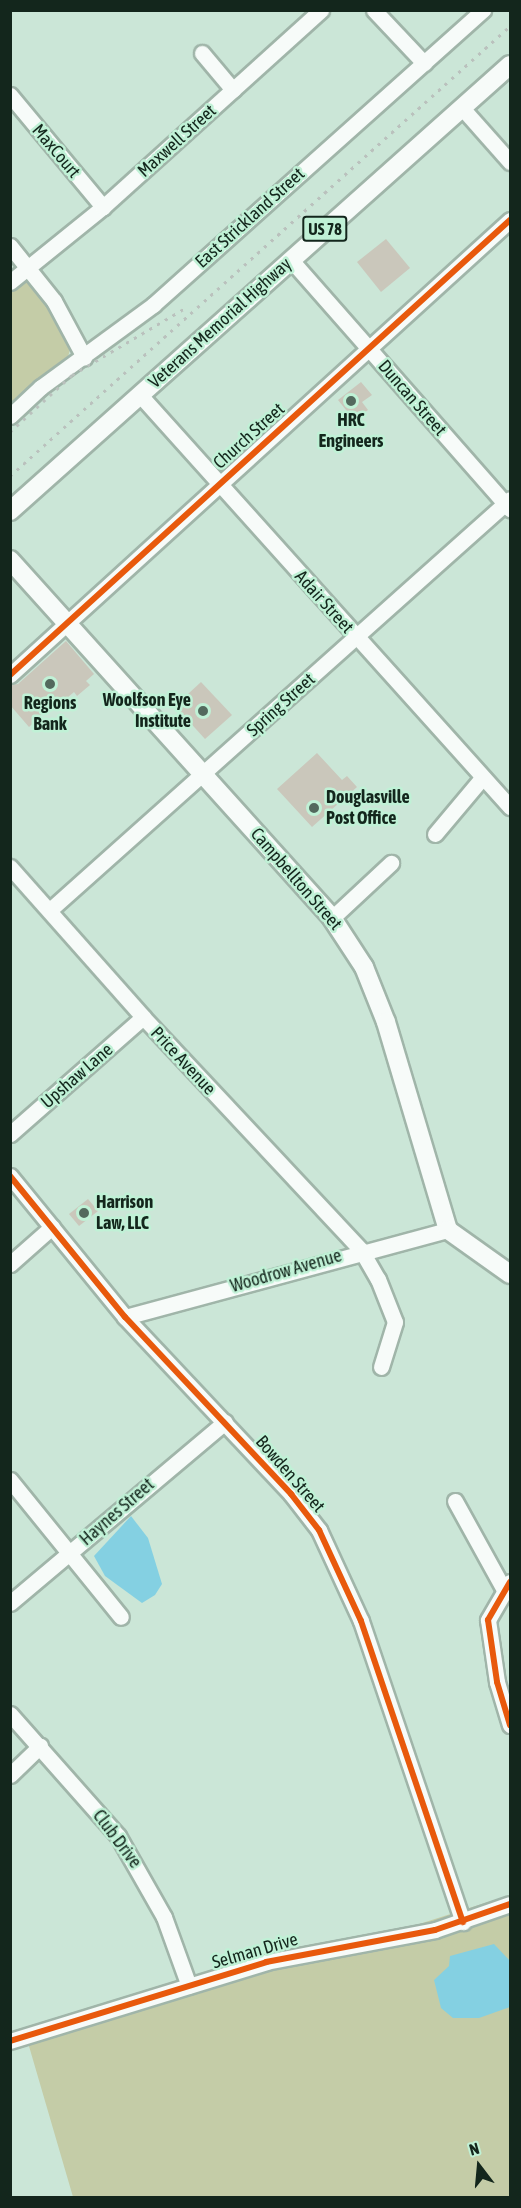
<!DOCTYPE html>
<html>
<head>
<meta charset="utf-8">
<style>
	body { margin:0 }
	#map { position:relative; width:521px; height:2208px; overflow:hidden; background:#cbe6d7; font-family:"Asap Condensed",sans-serif }
	div>[style] { position:absolute }
	.green>* { inset:0; background:#c4cca7 }
	.water>* { inset:0; background:#84d0e2 }
	.building>* { inset:0; background:#cac7bb }
	.roads { filter:drop-shadow(2px 0 #a0b5a9) drop-shadow(-2px 0 #a0b5a9) drop-shadow(0 2px #a0b5a9) drop-shadow(0 -2px #a0b5a9) }
	.minor>* { height:15px; margin:-7.5px; padding:0 7.5px; transform-origin:7.5px; border-radius:7.5px; background:#f7fbf9 }
	.major>* { height:18px; margin:-9px; padding:0 9px; transform-origin:9px; border-radius:9px; background:#f7fbf9 }
	.rail>* { height:3px; margin-top:-1.5px; transform-origin:0; background:repeating-linear-gradient(90deg,#bac1bd 0 3px,transparent 0 9px) }
	.cycleway>* { height:6px; margin:-3px; padding:0 3px; transform-origin:3px; border-radius:3px; background:#e8590c }
	.dots>* { width:16px; height:16px; translate:-50% -50%; box-sizing:border-box; border:3px solid #c0f1d6; border-radius:50% }
	span { translate:-50% -50%; white-space:nowrap; text-align:center; line-height:1.15; -webkit-text-stroke:5px #c0f1d6; paint-order:stroke }
	.shield-label span { padding:2px 4px; background:#c0f1d6; border:2px solid; border-radius:4px; -webkit-text-stroke-width:0 }
	.shield-label { font-size:16px; color:#13261c; font-weight:700 }
	.street-label { font-size:18px; color:#13261c }
	.poi-label { font-size:18px; color:#13261c; font-weight:700 }
	.right { translate:-100% -50%; text-align:right }
	.left { translate:0 -50%; text-align:left }
	.frame { position:absolute; inset:0; border:12px solid #13261c; pointer-events:none }
	.north { position:absolute; left:449px; top:2136px; width:60px; height:60px; -webkit-text-stroke:4px #c0f1d6; paint-order:stroke; rotate:344deg; font-size:16px; font-weight:700; line-height:24px; text-align:center; color:#13261c }
	.north::after { content:''; display:block; margin:auto; width:21px; height:27px; background:#13261c; clip-path:polygon(50% 0,100% 100%,50% 72%,0 100%) }
</style>
</head>
<body>
<div id="map">
	<div class="green">
		<i style="clip-path:polygon(28px 276px,56px 314px,70px 350px,67px 360px,11px 407px,11px 292px)"></i>
		<i style="clip-path:polygon(510px 1895px,510px 2197px,73px 2197px,24px 2029px,120px 2000px,316px 1957px)"></i>
	</div>
	<div class="water">
		<i style="clip-path:polygon(131px 1516px,148px 1538px,162px 1584px,155px 1595px,142px 1603px,105px 1576px,94px 1556px)"></i>
		<i style="clip-path:polygon(494px 1944px,510px 1961px,510px 2007px,479px 2018px,453px 2018px,441px 2008px,434px 1980px,449px 1966px,450px 1956px)"></i>
	</div>
	<div class="building">
		<i style="clip-path:polygon(386px 239px,410px 268px,381px 292px,357px 262px)"></i>
		<i style="clip-path:polygon(361px 382px,372px 395px,362px 402px,368px 410px,354px 420px,338px 400px)"></i>
		<i style="clip-path:polygon(66px 641px,94px 674px,86px 681px,90px 685px,77px 696px,74px 692px,61px 703px,58px 699px,29px 727px,10px 705px,10px 685px,18px 684px)"></i>
		<i style="clip-path:polygon(201px 682px,232px 715px,205px 739px,175px 706px)"></i>
		<i style="clip-path:polygon(317px 753px,342px 780px,347px 776px,357px 787px,312px 827px,277px 789px)"></i>
		<i style="clip-path:polygon(88px 1199px,98px 1211px,79px 1226px,69px 1214px)"></i>
	</div>
	<div class="roads">
		<div class="minor">
			<i style="left:374px;top:10px;width:73px;rotate:46.7deg"></i>
			<i style="left:202px;top:53px;width:48px;rotate:50deg"></i>
			<i style="left:10px;top:95px;width:146px;rotate:50.3deg"></i>
			<i style="left:463px;top:109px;width:71px;rotate:48.4deg"></i>
			<i style="left:10px;top:246px;width:70px;rotate:51.3deg"></i>
			<i style="left:54px;top:301px;width:64px;rotate:61.8deg"></i>
			<i style="left:291px;top:260px;width:332px;rotate:48.7deg"></i>
			<i style="left:10px;top:282px;width:119px;rotate:-38.9deg"></i>
			<i style="left:103px;top:207px;width:294px;rotate:-42.1deg"></i>
			<i style="left:140px;top:395px;width:554px;rotate:48.07deg"></i>
			<i style="left:10px;top:416px;width:42px;rotate:-43.1deg"></i>
			<i style="left:41px;top:387px;width:139px;rotate:-36.2deg"></i>
			<i style="left:153px;top:305px;width:443px;rotate:-41.8deg"></i>
			<i style="left:10px;top:675px;width:676px;rotate:-42.3deg"></i>
			<i style="left:435px;top:834px;width:73px;rotate:-50deg"></i>
			<i style="left:10px;top:867px;width:200px;rotate:48.4deg"></i>
			<i style="left:143px;top:1017px;width:319px;rotate:46.9deg"></i>
			<i style="left:361px;top:1250px;width:34px;rotate:60deg"></i>
			<i style="left:378px;top:1279px;width:46px;rotate:68.4deg"></i>
			<i style="left:395px;top:1322px;width:47px;rotate:107.3deg"></i>
			<i style="left:51px;top:909px;width:615px;rotate:-41.77deg"></i>
			<i style="left:332px;top:918px;width:81px;rotate:-43deg"></i>
			<i style="left:10px;top:1134px;width:177px;rotate:-41.3deg"></i>
			<i style="left:10px;top:1176px;width:182px;rotate:50.8deg"></i>
			<i style="left:125px;top:1317px;width:243px;rotate:46.8deg"></i>
			<i style="left:291px;top:1494px;width:46px;rotate:52.1deg"></i>
			<i style="left:319px;top:1530px;width:100px;rotate:65.2deg"></i>
			<i style="left:361px;top:1621px;width:318px;rotate:71.3deg"></i>
			<i style="left:10px;top:1264px;width:56px;rotate:-41.4deg"></i>
			<i style="left:125px;top:1317px;width:335px;rotate:-15.1deg"></i>
			<i style="left:10px;top:1480px;width:176px;rotate:51deg"></i>
			<i style="left:455px;top:1501px;width:99px;rotate:61.1deg"></i>
			<i style="left:510px;top:1582px;width:44px;rotate:120.1deg"></i>
			<i style="left:488px;top:1620px;width:63px;rotate:81.7deg"></i>
			<i style="left:497px;top:1682px;width:45px;rotate:73.2deg"></i>
			<i style="left:10px;top:1603px;width:281px;rotate:-40.1deg"></i>
			<i style="left:10px;top:1714px;width:163px;rotate:48.5deg"></i>
			<i style="left:118px;top:1836px;width:93px;rotate:60.4deg"></i>
			<i style="left:164px;top:1917px;width:73px;rotate:70.1deg"></i>
			<i style="left:10px;top:1775px;width:42px;rotate:-44deg"></i>
			<i style="left:10px;top:2041px;width:268px;rotate:-17.1deg"></i>
			<i style="left:266px;top:1962px;width:172px;rotate:-10.7deg"></i>
			<i style="left:435px;top:1930px;width:79px;rotate:-19.1deg"></i>
		</div>
		<div class="major">
			<i style="left:10px;top:511px;width:670px;rotate:-41.73deg"></i>
			<i style="left:10px;top:560px;width:482px;rotate:48deg"></i>
			<i style="left:332px;top:918px;width:59px;rotate:56.9deg"></i>
			<i style="left:364px;top:967px;width:59px;rotate:68.2deg"></i>
			<i style="left:386px;top:1022px;width:217px;rotate:73.4deg"></i>
			<i style="left:448px;top:1230px;width:76px;rotate:35.4deg"></i>
		</div>
	</div>
	<div class="rail">
		<i style="left:10px;top:432px;width:84px;rotate:-42.6deg"></i>
		<i style="left:72px;top:375px;width:134px;rotate:-30.6deg"></i>
		<i style="left:10px;top:476px;width:673px;rotate:-41.99deg"></i>
	</div>
	<div class="cycleway">
		<i style="left:10px;top:675px;width:676px;rotate:-42.3deg"></i>
		<i style="left:10px;top:1176px;width:182px;rotate:50.8deg"></i>
		<i style="left:125px;top:1317px;width:243px;rotate:46.8deg"></i>
		<i style="left:291px;top:1494px;width:46px;rotate:52.1deg"></i>
		<i style="left:319px;top:1530px;width:100px;rotate:65.2deg"></i>
		<i style="left:361px;top:1621px;width:318px;rotate:71.3deg"></i>
		<i style="left:510px;top:1582px;width:44px;rotate:120.1deg"></i>
		<i style="left:488px;top:1620px;width:63px;rotate:81.7deg"></i>
		<i style="left:497px;top:1682px;width:45px;rotate:73.2deg"></i>
		<i style="left:10px;top:2041px;width:268px;rotate:-17.1deg"></i>
		<i style="left:266px;top:1962px;width:172px;rotate:-10.7deg"></i>
		<i style="left:435px;top:1930px;width:79px;rotate:-19.1deg"></i>
	</div>
	<div class="dots">
		<i style="left:351px;top:401px;background:#53695d"></i>
		<i style="left:50px;top:684px;background:#53695d"></i>
		<i style="left:203px;top:711px;background:#53695d"></i>
		<i style="left:314px;top:808px;background:#53695d"></i>
		<i style="left:84px;top:1213px;background:#53695d"></i>
	</div>
	<div class="shield-label">
		<span style="left:325px;top:229px">US 78</span>
	</div>
	<div class="street-label">
		<span style="left:177px;top:141px;rotate:-42deg">Maxwell Street</span>
		<span style="left:56px;top:151px;rotate:50deg">MaxCourt</span>
		<span style="left:250px;top:218px;rotate:-42deg">East Strickland Street</span>
		<span style="left:220px;top:323px;rotate:-42deg">Veterans Memorial Highway</span>
		<span style="left:412px;top:398px;rotate:49deg">Duncan Street</span>
		<span style="left:249px;top:436px;rotate:-42deg">Church Street</span>
		<span style="left:324px;top:602px;rotate:48deg">Adair Street</span>
		<span style="left:281px;top:705px;rotate:-42deg">Spring Street</span>
		<span style="left:296px;top:879px;rotate:49deg">Campbellton Street</span>
		<span style="left:183px;top:1061px;rotate:47deg">Price Avenue</span>
		<span style="left:77px;top:1076px;rotate:-41deg">Upshaw Lane</span>
		<span style="left:286px;top:1271px;rotate:-16deg">Woodrow Avenue</span>
		<span style="left:290px;top:1474px;rotate:49deg">Bowden Street</span>
		<span style="left:117px;top:1512px;rotate:-41deg">Haynes Street</span>
		<span style="left:117px;top:1839px;rotate:53deg">Club Drive</span>
		<span style="left:255px;top:1951px;rotate:-16deg">Selman Drive</span>
	</div>
	<div class="poi-label">
		<span style="left:351px;top:431px">HRC<br>Engineers</span>
		<span class="right" style="left:191px;top:711px">Woolfson Eye<br>Institute</span>
		<span style="left:50px;top:714px">Regions<br>Bank</span>
		<span class="left" style="left:326px;top:808px">Douglasville<br>Post Office</span>
		<span class="left" style="left:96px;top:1213px">Harrison<br>Law, LLC</span>
	</div>
	<div class="frame"></div>
	<div class="north">N</div>
</div>
</body>
</html>
